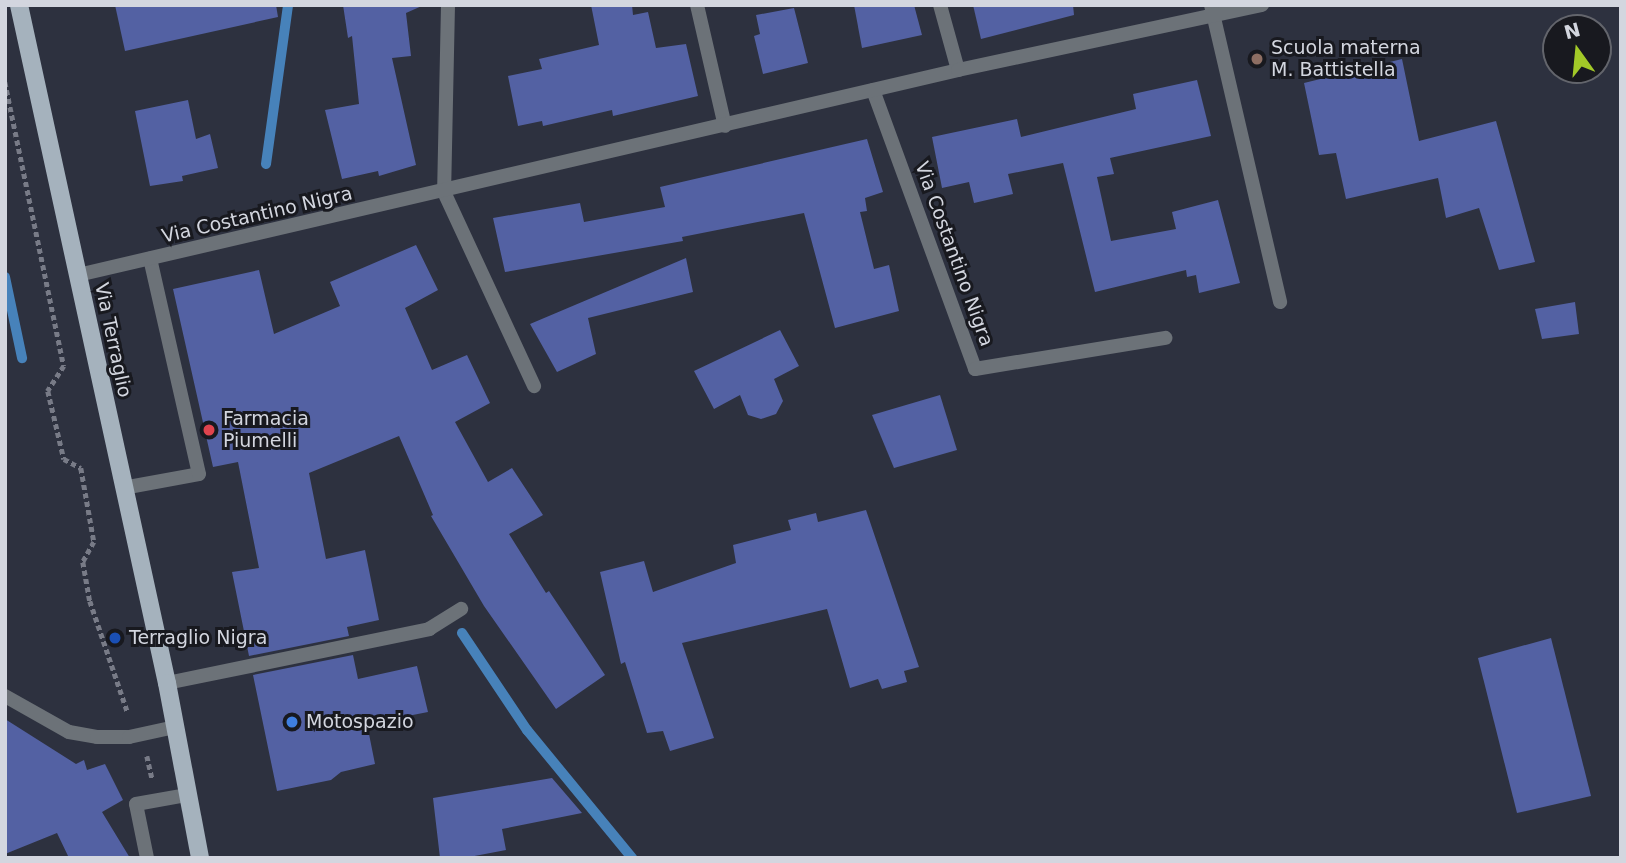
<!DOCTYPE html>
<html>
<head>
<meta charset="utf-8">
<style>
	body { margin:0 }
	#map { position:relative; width:1626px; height:863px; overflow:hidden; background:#2d313f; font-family:"DejaVu Sans",sans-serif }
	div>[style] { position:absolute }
	.stream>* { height:10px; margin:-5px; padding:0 5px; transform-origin:5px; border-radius:5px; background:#4782ba }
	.building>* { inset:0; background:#5361a3 }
	.path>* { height:4.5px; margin-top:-2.25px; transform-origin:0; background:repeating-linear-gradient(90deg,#787b87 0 5px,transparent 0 8.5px) }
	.service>* { height:14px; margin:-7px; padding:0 7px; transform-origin:7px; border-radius:7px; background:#6c7278 }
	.minor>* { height:14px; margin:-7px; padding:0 7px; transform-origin:7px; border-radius:7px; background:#6c7278 }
	.primary>* { height:18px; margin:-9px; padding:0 9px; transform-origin:9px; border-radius:9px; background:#a5b2bd }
	.dots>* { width:19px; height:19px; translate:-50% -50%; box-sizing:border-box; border:4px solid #18191f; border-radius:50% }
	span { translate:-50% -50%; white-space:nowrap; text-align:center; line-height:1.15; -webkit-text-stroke:6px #18191f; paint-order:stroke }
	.poi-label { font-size:19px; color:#d3d6df }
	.left { translate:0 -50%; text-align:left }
	.street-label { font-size:19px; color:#d3d6df }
	.frame { position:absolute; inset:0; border:7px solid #d3d6df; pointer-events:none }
	.north { position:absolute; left:1542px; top:14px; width:70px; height:70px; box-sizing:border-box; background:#18191f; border:2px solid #63656c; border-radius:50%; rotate:345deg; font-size:19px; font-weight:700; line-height:28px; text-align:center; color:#d3d6df }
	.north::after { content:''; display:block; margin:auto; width:24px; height:32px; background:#a2c928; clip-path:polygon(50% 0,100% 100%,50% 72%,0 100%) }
</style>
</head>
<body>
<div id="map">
	<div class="stream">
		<i style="left:266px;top:164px;width:161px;rotate:-82.1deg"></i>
		<i style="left:5px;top:277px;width:83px;rotate:78.1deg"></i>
		<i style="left:462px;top:633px;width:117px;rotate:56.2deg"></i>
		<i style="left:527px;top:730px;width:166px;rotate:50.6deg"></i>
	</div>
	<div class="building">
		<i style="clip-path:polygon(115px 5px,276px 5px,278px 17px,125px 51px)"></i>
		<i style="clip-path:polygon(343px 5px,424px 5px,406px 13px,411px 56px,392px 58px,416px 165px,379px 176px,378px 171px,342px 179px,325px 110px,359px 104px,352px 36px,348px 38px)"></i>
		<i style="clip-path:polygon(591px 5px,632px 5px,633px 15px,648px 12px,656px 48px,686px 44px,698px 96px,613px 116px,612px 110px,543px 126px,542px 121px,518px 126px,508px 76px,542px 69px,539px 59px,599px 45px)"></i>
		<i style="clip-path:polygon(854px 5px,914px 5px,922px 35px,862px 48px)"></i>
		<i style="clip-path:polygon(973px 5px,1073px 5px,1074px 15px,981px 39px)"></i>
		<i style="clip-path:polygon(794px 8px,808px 63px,763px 74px,754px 36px,760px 34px,756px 15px)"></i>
		<i style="clip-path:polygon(1402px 59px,1419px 141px,1496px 121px,1535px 262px,1499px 270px,1479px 208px,1446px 218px,1438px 178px,1346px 199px,1336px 153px,1319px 155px,1304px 83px)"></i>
		<i style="clip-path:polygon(1197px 80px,1211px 136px,1110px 158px,1114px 174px,1097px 177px,1111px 241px,1176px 229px,1172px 212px,1218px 200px,1240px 283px,1199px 293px,1196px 275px,1187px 277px,1186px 270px,1095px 292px,1063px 163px,1008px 174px,1013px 194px,974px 203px,969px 182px,942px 188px,932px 137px,1017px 119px,1021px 137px,1136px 109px,1133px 94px)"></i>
		<i style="clip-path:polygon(188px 100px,196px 139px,210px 134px,218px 168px,182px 176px,183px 181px,150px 186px,135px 111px)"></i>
		<i style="clip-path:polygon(867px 139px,883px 192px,865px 198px,867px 211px,860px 212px,874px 269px,889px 265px,899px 311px,835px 328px,804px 213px,682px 237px,683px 241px,505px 272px,493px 218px,580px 203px,584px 222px,665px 207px,660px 187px)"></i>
		<i style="clip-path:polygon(416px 245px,438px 290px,405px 308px,432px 370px,467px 355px,490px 403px,455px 422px,488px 482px,512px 468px,543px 515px,509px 534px,546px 593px,549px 591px,605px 675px,556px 709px,484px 606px,431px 516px,433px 515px,399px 436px,309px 473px,326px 559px,365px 550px,379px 620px,347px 627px,349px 636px,249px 656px,232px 572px,259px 568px,238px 462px,213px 467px,173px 289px,259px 270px,274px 334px,340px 306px,330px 282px)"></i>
		<i style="clip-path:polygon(686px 258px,693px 292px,588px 318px,596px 354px,557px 372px,530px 324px)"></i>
		<i style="clip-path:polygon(1575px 302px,1579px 334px,1542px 339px,1535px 309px)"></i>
		<i style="clip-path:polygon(780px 330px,799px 366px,774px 379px,783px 401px,776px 414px,761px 419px,748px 415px,740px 395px,714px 409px,694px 371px)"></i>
		<i style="clip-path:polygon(940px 395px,957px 450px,894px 468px,872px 415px)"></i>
		<i style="clip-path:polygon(866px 510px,919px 667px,904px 671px,907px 682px,882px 689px,878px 679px,850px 688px,827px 609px,682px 643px,714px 738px,670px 751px,663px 731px,647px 733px,625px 662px,621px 664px,600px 572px,644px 561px,653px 592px,736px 563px,733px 545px,791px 530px,788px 520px,816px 513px,818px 522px)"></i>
		<i style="clip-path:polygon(1551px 638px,1591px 796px,1517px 813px,1478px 658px)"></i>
		<i style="clip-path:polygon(353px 655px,358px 679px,417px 666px,428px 712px,367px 724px,375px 764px,341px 772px,331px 780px,277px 791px,253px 675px)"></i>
		<i style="clip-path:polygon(5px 719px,76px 764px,84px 760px,87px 770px,105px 764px,123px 800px,102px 812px,130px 858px,69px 858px,57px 833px,5px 854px)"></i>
		<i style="clip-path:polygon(552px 778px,582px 813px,502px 829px,506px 850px,464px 858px,440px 858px,433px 798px)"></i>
	</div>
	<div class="path">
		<i style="left:5px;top:82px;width:290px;rotate:78.3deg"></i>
		<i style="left:64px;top:366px;width:30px;rotate:123deg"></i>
		<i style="left:48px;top:391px;width:70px;rotate:76.8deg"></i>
		<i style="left:64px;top:459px;width:19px;rotate:28deg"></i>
		<i style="left:81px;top:468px;width:75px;rotate:80deg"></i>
		<i style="left:94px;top:542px;width:23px;rotate:119deg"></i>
		<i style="left:83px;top:562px;width:40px;rotate:80deg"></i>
		<i style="left:90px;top:601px;width:118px;rotate:71.3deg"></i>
		<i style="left:147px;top:756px;width:23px;rotate:77deg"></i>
	</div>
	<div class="service">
		<i style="left:123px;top:488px;width:77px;rotate:-10.4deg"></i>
		<i style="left:199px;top:474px;width:221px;rotate:-102.8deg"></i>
		<i style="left:167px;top:683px;width:268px;rotate:-11.6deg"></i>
		<i style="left:429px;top:629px;width:38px;rotate:-32deg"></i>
		<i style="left:147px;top:858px;width:55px;rotate:-101.5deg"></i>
		<i style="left:136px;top:804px;width:52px;rotate:-10deg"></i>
	</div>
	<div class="minor">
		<i style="left:448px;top:5px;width:187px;rotate:91.2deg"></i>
		<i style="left:444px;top:192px;width:214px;rotate:65.1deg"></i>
		<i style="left:697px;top:5px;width:124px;rotate:77deg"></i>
		<i style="left:940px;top:5px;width:67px;rotate:74.5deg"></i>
		<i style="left:1211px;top:5px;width:305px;rotate:76.9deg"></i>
		<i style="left:873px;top:90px;width:297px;rotate:69.9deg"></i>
		<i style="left:975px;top:369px;width:193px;rotate:-9.3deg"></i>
		<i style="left:78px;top:275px;width:904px;rotate:-13.11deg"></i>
		<i style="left:958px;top:70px;width:311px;rotate:-12.1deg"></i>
		<i style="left:5px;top:696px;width:73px;rotate:29.4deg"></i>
		<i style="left:69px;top:732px;width:28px;rotate:10deg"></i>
		<i style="left:97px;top:737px;width:32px"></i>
		<i style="left:129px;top:737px;width:47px;rotate:-12.3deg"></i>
	</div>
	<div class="primary">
		<i style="left:19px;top:5px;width:694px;rotate:77.69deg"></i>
		<i style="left:167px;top:683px;width:178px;rotate:79.3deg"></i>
	</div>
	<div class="dots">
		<i style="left:1257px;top:59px;background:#8d6e63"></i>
		<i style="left:209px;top:430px;background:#e0444e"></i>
		<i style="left:115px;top:638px;background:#1a4fb4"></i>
		<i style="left:292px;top:722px;background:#3f7fe0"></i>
	</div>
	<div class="poi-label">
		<span class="left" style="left:1271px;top:59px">Scuola materna<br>M. Battistella</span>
		<span class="left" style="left:223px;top:430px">Farmacia<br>Piumelli</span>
		<span class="left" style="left:129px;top:638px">Terraglio Nigra</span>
		<span class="left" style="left:306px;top:722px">Motospazio</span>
	</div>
	<div class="street-label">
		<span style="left:257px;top:215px;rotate:-13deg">Via Costantino Nigra</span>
		<span style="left:954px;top:254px;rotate:70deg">Via Costantino Nigra</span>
		<span style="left:113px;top:340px;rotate:78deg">Via Terraglio</span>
	</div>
	<div class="frame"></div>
	<div class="north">N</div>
</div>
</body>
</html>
